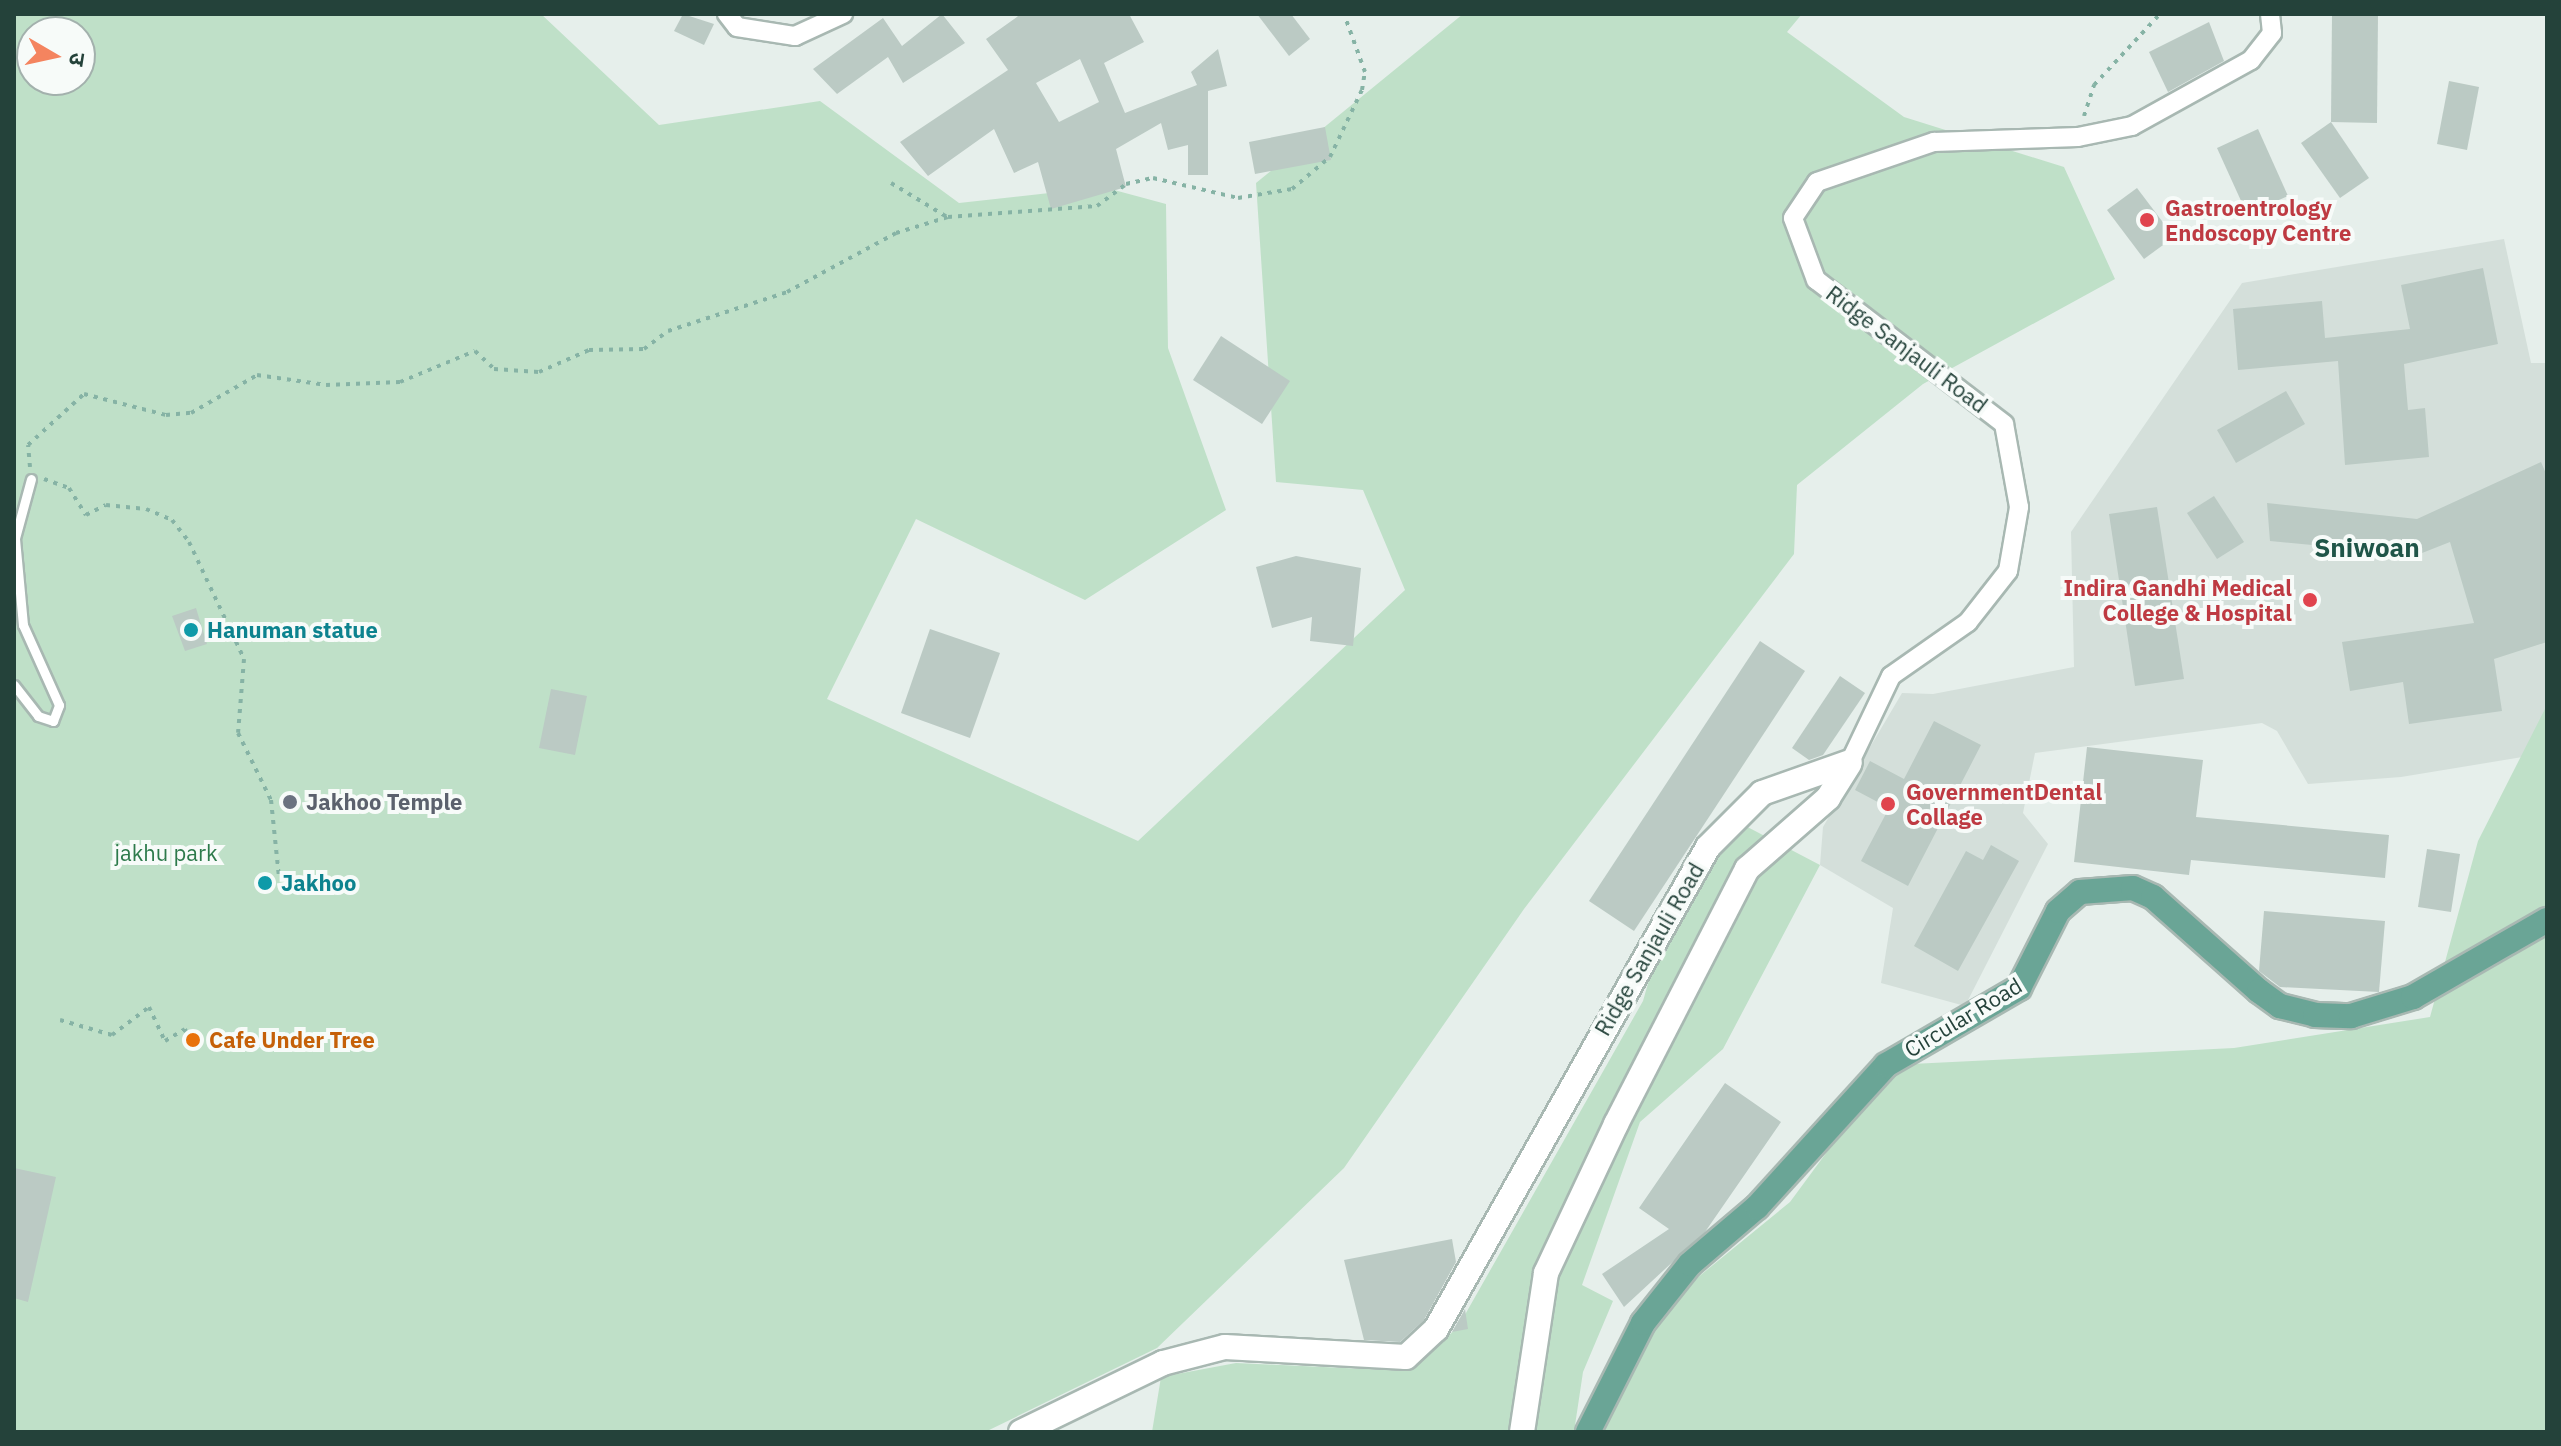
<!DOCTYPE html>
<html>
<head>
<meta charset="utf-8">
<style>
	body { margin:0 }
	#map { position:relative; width:2561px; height:1446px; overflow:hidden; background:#e6efeb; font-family:"IBM Plex Sans","Noto Sans Devanagari",sans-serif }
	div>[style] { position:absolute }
	.built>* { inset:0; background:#d4dfda }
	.green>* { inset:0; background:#bfe0c8 }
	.building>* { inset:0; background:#bbcac4 }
	.path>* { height:4px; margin-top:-2px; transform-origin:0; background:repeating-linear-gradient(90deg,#86b3a5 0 4px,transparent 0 10px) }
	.roads { filter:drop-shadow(2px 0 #a8b8b2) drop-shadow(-2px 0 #a8b8b2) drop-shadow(0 2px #a8b8b2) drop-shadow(0 -2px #a8b8b2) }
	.lane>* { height:9px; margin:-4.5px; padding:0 4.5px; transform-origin:4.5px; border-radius:4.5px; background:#fff }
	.street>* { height:18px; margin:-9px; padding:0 9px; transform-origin:9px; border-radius:9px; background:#fff }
	.secondary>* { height:24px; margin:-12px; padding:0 12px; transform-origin:12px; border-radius:12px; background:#fff }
	.primary>* { height:24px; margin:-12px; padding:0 12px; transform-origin:12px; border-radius:12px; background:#6aa596 }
	.dots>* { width:22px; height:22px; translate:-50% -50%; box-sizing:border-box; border:4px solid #f7fbf9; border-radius:50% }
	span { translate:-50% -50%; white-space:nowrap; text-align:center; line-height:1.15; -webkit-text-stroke:8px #f7fbf9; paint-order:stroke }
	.health-label { font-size:22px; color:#be3a42; font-weight:700 }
	.left { translate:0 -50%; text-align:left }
	.right { translate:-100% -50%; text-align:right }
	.street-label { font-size:22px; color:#24423a }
	.culture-label { font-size:22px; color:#0d838f; font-weight:700 }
	.worship-label { font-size:22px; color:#5b616d; font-weight:700 }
	.park-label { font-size:22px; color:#2d7a4b }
	.food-label { font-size:22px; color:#c56008; font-weight:700 }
	.quarter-label { font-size:26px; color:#1f5548; font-weight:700 }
	.frame { position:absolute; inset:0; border:16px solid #24423a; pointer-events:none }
	.north { position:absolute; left:16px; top:16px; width:80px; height:80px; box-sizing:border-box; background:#f7fbf9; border:2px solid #a3b1ad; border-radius:50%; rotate:99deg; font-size:22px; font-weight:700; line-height:32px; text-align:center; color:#24423a }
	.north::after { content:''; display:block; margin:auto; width:28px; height:36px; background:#f4845f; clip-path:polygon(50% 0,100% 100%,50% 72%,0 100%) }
</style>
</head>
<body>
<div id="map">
	<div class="built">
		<i style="clip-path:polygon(2504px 239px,2531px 363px,2547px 363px,2547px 753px,2401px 777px,2308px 784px,2277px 731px,2262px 723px,2035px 753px,2023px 813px,2048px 844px,1965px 1006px,1881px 983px,1893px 908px,1820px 865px,1823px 827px,1902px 693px,1933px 694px,2074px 667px,2071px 532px,2242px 283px)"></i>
	</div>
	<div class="green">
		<i style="clip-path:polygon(evenodd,14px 14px,541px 14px,659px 125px,820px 101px,959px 203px,1103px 187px,1166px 204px,1168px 348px,1226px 510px,1085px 600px,916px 519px,827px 699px,1138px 841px,1405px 590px,1363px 490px,1276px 482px,1256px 183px,1463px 14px,1802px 14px,1787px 32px,1904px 117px,2064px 167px,2115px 279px,1923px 384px,1797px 485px,1794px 554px,1524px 909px,1344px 1168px,1157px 1348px,985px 1432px,14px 1432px,14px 14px,32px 32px,80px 32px,80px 80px,32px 80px,32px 32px)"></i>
		<i style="clip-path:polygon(2547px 705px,2547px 1432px,1599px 1432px,1642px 1323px,1790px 1202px,1891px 1065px,2234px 1048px,2430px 1017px,2478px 841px)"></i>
		<i style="clip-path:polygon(1736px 821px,1820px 865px,1723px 1049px,1640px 1122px,1582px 1285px,1613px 1301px,1583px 1372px,1574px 1432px,1152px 1432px,1161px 1377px,1236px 1363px,1409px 1371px,1458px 1327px,1643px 1001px,1674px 892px)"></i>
	</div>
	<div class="building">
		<i style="clip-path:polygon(683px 14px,714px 24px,704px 45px,674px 31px)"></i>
		<i style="clip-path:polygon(942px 14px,965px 43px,903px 83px,888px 57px,837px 94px,813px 69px,883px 18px,902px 46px)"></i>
		<i style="clip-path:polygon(evenodd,1021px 14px,1129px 14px,1144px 42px,1104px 63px,1125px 113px,1197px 85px,1191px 72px,1218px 49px,1227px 86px,1208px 91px,1208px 175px,1188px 175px,1188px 145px,1168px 150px,1161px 123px,1116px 149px,1126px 187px,1051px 209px,1038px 162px,1014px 173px,994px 129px,928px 176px,900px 142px,1008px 70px,986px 39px,1021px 14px,1080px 59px,1099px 102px,1059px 122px,1036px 83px,1080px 59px)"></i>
		<i style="clip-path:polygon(1257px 14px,1291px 14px,1310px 39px,1289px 56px)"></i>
		<i style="clip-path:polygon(2332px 14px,2378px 14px,2377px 123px,2331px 122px)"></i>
		<i style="clip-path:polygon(2209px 22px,2224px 61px,2168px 92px,2149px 52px)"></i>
		<i style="clip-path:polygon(2449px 81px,2479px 87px,2467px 150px,2437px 144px)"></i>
		<i style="clip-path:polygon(2331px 122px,2369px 178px,2340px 198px,2301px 143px)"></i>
		<i style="clip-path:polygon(1325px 127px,1331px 160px,1255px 174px,1249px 142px)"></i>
		<i style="clip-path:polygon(2258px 129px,2288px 196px,2247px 214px,2217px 148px)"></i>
		<i style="clip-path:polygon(2137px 188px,2174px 237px,2144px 259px,2107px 210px)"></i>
		<i style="clip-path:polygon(2483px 268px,2498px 344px,2404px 364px,2408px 410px,2425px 408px,2429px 457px,2345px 465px,2338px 361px,2238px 370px,2233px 309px,2322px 301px,2325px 338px,2410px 329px,2401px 285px)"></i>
		<i style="clip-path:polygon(1221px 336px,1290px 381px,1262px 424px,1193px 380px)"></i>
		<i style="clip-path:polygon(2286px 391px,2305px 424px,2236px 463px,2217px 430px)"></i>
		<i style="clip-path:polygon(2541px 462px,2547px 476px,2547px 642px,2494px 659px,2502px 711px,2409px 724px,2403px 682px,2350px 691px,2342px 642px,2474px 623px,2450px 542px,2417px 555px,2270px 541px,2267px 503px,2417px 519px)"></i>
		<i style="clip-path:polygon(2214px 496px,2244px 542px,2217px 559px,2187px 513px)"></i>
		<i style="clip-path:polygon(2157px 507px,2184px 679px,2135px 686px,2109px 514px)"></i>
		<i style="clip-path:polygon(1296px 556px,1361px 568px,1353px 646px,1310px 641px,1312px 617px,1272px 628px,1256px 567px)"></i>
		<i style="clip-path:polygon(196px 608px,207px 644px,185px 651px,172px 616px)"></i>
		<i style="clip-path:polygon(930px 629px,1000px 653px,970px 738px,901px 713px)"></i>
		<i style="clip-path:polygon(1760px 641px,1805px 671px,1634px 931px,1589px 901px)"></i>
		<i style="clip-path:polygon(1840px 676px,1865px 693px,1823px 755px,1809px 760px,1792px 748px)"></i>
		<i style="clip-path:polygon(551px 689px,587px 696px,575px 755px,539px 748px)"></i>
		<i style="clip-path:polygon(1934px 721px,1981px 745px,1908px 886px,1861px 861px,1889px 808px,1855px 790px,1870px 761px,1904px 779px)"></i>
		<i style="clip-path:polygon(2087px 747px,2203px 760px,2196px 817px,2389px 835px,2385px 878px,2191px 860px,2189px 875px,2074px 862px)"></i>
		<i style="clip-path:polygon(1991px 845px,2019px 861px,1958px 971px,1914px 946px,1966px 851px,1983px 860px)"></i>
		<i style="clip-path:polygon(2427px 849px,2460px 854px,2451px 912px,2418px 907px)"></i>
		<i style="clip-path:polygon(2264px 911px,2385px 921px,2379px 992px,2280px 987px,2259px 971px)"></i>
		<i style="clip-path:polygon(1725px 1083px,1781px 1122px,1705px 1232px,1624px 1307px,1602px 1274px,1669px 1229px,1639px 1208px)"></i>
		<i style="clip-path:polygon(14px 1168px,56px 1177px,28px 1302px,14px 1298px)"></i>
		<i style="clip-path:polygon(1452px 1239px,1456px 1262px,1424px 1320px,1400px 1342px,1364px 1340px,1344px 1260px)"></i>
		<i style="clip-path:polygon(1465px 1309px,1468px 1329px,1452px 1332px)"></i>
	</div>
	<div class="path">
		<i style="left:2084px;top:116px;width:33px;rotate:-72deg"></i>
		<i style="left:2094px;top:85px;width:97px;rotate:-47.1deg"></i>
		<i style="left:891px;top:183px;width:66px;rotate:31.3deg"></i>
		<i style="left:30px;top:467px;width:22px;rotate:-95deg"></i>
		<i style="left:28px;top:445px;width:76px;rotate:-42.3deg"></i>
		<i style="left:84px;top:394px;width:85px;rotate:14.4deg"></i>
		<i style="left:166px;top:415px;width:25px;rotate:-5deg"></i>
		<i style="left:191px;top:413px;width:76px;rotate:-29.9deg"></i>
		<i style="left:257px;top:375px;width:70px;rotate:8.2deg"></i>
		<i style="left:326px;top:385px;width:74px;rotate:-2.3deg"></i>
		<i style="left:400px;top:382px;width:81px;rotate:-22.5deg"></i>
		<i style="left:475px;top:351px;width:26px;rotate:43deg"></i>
		<i style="left:494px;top:369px;width:45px;rotate:3.8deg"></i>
		<i style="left:539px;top:372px;width:55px;rotate:-23.7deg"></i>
		<i style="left:589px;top:350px;width:55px;rotate:-1deg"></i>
		<i style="left:644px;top:349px;width:30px;rotate:-37deg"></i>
		<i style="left:668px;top:331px;width:125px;rotate:-18.1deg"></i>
		<i style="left:787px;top:292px;width:124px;rotate:-28.4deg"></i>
		<i style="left:896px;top:233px;width:54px;rotate:-17.1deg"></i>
		<i style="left:948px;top:217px;width:149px;rotate:-4.2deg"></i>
		<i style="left:1097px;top:206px;width:36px;rotate:-37deg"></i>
		<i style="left:1126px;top:184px;width:28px;rotate:-13deg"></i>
		<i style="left:1153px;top:178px;width:87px;rotate:13.2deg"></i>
		<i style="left:1238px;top:198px;width:55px;rotate:-9.5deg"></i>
		<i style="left:1292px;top:189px;width:50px;rotate:-40.1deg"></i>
		<i style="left:1330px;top:157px;width:74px;rotate:-64.5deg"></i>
		<i style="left:1362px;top:90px;width:18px;rotate:-81deg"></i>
		<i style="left:1365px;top:72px;width:62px;rotate:-109.9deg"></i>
		<i style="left:44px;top:479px;width:27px;rotate:20deg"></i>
		<i style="left:69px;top:488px;width:32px;rotate:58deg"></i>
		<i style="left:86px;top:515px;width:22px;rotate:-27deg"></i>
		<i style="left:106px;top:505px;width:40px;rotate:5.7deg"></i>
		<i style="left:146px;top:509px;width:28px;rotate:23deg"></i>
		<i style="left:172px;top:520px;width:28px;rotate:52deg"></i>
		<i style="left:189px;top:542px;width:129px;rotate:64.8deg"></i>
		<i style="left:244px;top:659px;width:74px;rotate:94.6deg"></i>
		<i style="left:238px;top:733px;width:75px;rotate:63.8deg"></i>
		<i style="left:271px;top:800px;width:78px;rotate:84.1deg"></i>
		<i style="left:60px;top:1020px;width:54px;rotate:16.1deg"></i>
		<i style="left:112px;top:1035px;width:46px;rotate:-37.1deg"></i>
		<i style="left:149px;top:1007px;width:38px;rotate:65deg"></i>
		<i style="left:165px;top:1041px;width:23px;rotate:-31deg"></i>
		<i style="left:185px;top:1029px;width:9px;rotate:69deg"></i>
	</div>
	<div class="roads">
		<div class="lane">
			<i style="left:14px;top:685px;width:39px;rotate:52deg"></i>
			<i style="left:38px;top:716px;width:16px;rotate:18deg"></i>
			<i style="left:53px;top:721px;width:17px;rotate:-69deg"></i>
			<i style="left:59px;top:705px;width:88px;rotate:-114.2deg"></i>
			<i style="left:23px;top:625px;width:87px;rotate:-95.3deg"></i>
			<i style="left:15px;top:538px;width:61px;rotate:-74.8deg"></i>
		</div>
		<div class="street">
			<i style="left:727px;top:14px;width:16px;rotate:52deg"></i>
			<i style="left:737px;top:27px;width:59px;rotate:8.8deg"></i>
			<i style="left:795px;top:36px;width:53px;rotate:-24.6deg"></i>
			<i style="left:1850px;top:762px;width:95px;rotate:-64.5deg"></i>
			<i style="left:1891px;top:676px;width:94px;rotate:-35deg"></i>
			<i style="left:1968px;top:622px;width:65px;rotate:-51.9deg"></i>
			<i style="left:2008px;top:571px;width:65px;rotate:-80.2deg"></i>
			<i style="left:2019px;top:507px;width:84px;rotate:-100.2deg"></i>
			<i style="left:2004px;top:424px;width:237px;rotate:-142.5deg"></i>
			<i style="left:1816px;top:280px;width:66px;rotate:-110.4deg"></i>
			<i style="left:1793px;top:218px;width:43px;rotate:-56.3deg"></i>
			<i style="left:1817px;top:182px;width:124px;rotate:-18.9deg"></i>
			<i style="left:1934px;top:142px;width:144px;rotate:-2deg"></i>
			<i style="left:2078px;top:137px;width:55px;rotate:-11.5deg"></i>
			<i style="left:2132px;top:126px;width:136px;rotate:-29deg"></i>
			<i style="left:2251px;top:60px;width:34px;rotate:-52deg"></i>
			<i style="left:2272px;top:33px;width:19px;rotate:-96deg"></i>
		</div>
		<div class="secondary">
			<i style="left:1021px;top:1432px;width:158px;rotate:-25.9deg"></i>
			<i style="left:1163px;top:1363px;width:64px;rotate:-14.5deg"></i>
			<i style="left:1225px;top:1347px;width:181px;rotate:3.2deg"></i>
			<i style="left:1406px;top:1357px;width:41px;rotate:-43deg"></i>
			<i style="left:1436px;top:1329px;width:553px;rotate:-60.56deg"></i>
			<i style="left:1708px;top:847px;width:76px;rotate:-45deg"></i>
			<i style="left:1762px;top:793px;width:93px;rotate:-19.4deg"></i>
			<i style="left:1522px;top:1432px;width:161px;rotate:-81.4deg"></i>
			<i style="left:1546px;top:1273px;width:165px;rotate:-64.8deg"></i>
			<i style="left:1616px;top:1124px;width:287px;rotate:-62.8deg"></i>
			<i style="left:1747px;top:869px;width:108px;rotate:-41.2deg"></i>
			<i style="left:1828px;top:798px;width:40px;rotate:-58deg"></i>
		</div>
		<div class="primary">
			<i style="left:1588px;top:1432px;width:122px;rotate:-63.2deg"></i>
			<i style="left:1643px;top:1323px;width:75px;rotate:-51.5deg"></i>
			<i style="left:1690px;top:1264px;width:88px;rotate:-40.4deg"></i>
			<i style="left:1757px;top:1207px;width:192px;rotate:-47.7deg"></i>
			<i style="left:1886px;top:1065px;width:154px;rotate:-30.1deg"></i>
			<i style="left:2019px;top:988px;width:86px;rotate:-63.1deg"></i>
			<i style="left:2058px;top:911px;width:29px;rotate:-41deg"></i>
			<i style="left:2080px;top:892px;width:53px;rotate:-4.3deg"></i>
			<i style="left:2133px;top:888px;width:22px;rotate:24deg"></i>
			<i style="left:2153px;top:897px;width:142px;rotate:41.6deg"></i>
			<i style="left:2259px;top:991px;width:26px;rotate:36deg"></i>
			<i style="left:2280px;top:1006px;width:36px;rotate:14deg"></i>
			<i style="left:2315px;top:1015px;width:36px;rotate:2deg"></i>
			<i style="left:2351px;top:1016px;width:65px;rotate:-17deg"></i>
			<i style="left:2413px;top:997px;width:155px;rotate:-29.9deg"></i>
		</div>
	</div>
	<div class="dots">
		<i style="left:2147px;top:220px;background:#e0444e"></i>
		<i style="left:2310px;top:600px;background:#e0444e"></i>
		<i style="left:191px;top:630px;background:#0f9aa8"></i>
		<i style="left:290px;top:802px;background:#6b7280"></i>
		<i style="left:1888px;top:804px;background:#e0444e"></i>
		<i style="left:265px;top:883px;background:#0f9aa8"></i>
		<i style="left:193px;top:1040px;background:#e8710a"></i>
	</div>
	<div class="health-label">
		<span class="left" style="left:2165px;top:220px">Gastroentrology<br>Endoscopy Centre</span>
		<span class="right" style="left:2292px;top:600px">Indira Gandhi Medical<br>College &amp; Hospital</span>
		<span class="left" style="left:1906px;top:804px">GovernmentDental<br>Collage</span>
	</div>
	<div class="street-label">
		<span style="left:1907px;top:349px;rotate:37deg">Ridge Sanjauli Road</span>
		<span style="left:1649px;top:949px;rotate:-60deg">Ridge Sanjauli Road</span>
		<span style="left:1963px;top:1017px;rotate:-31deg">Circular Road</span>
	</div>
	<div class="culture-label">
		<span class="left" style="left:207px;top:630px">Hanuman statue</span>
		<span class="left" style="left:281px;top:883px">Jakhoo</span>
	</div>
	<div class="worship-label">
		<span class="left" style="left:306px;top:802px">Jakhoo Temple</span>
	</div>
	<div class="park-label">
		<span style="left:166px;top:853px">jakhu park</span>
	</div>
	<div class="food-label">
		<span class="left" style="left:209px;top:1040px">Cafe Under Tree</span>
	</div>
	<div class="quarter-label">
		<span style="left:2367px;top:548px">Sniwoan</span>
	</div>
	<div class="frame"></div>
	<div class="north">उ</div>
</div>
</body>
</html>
